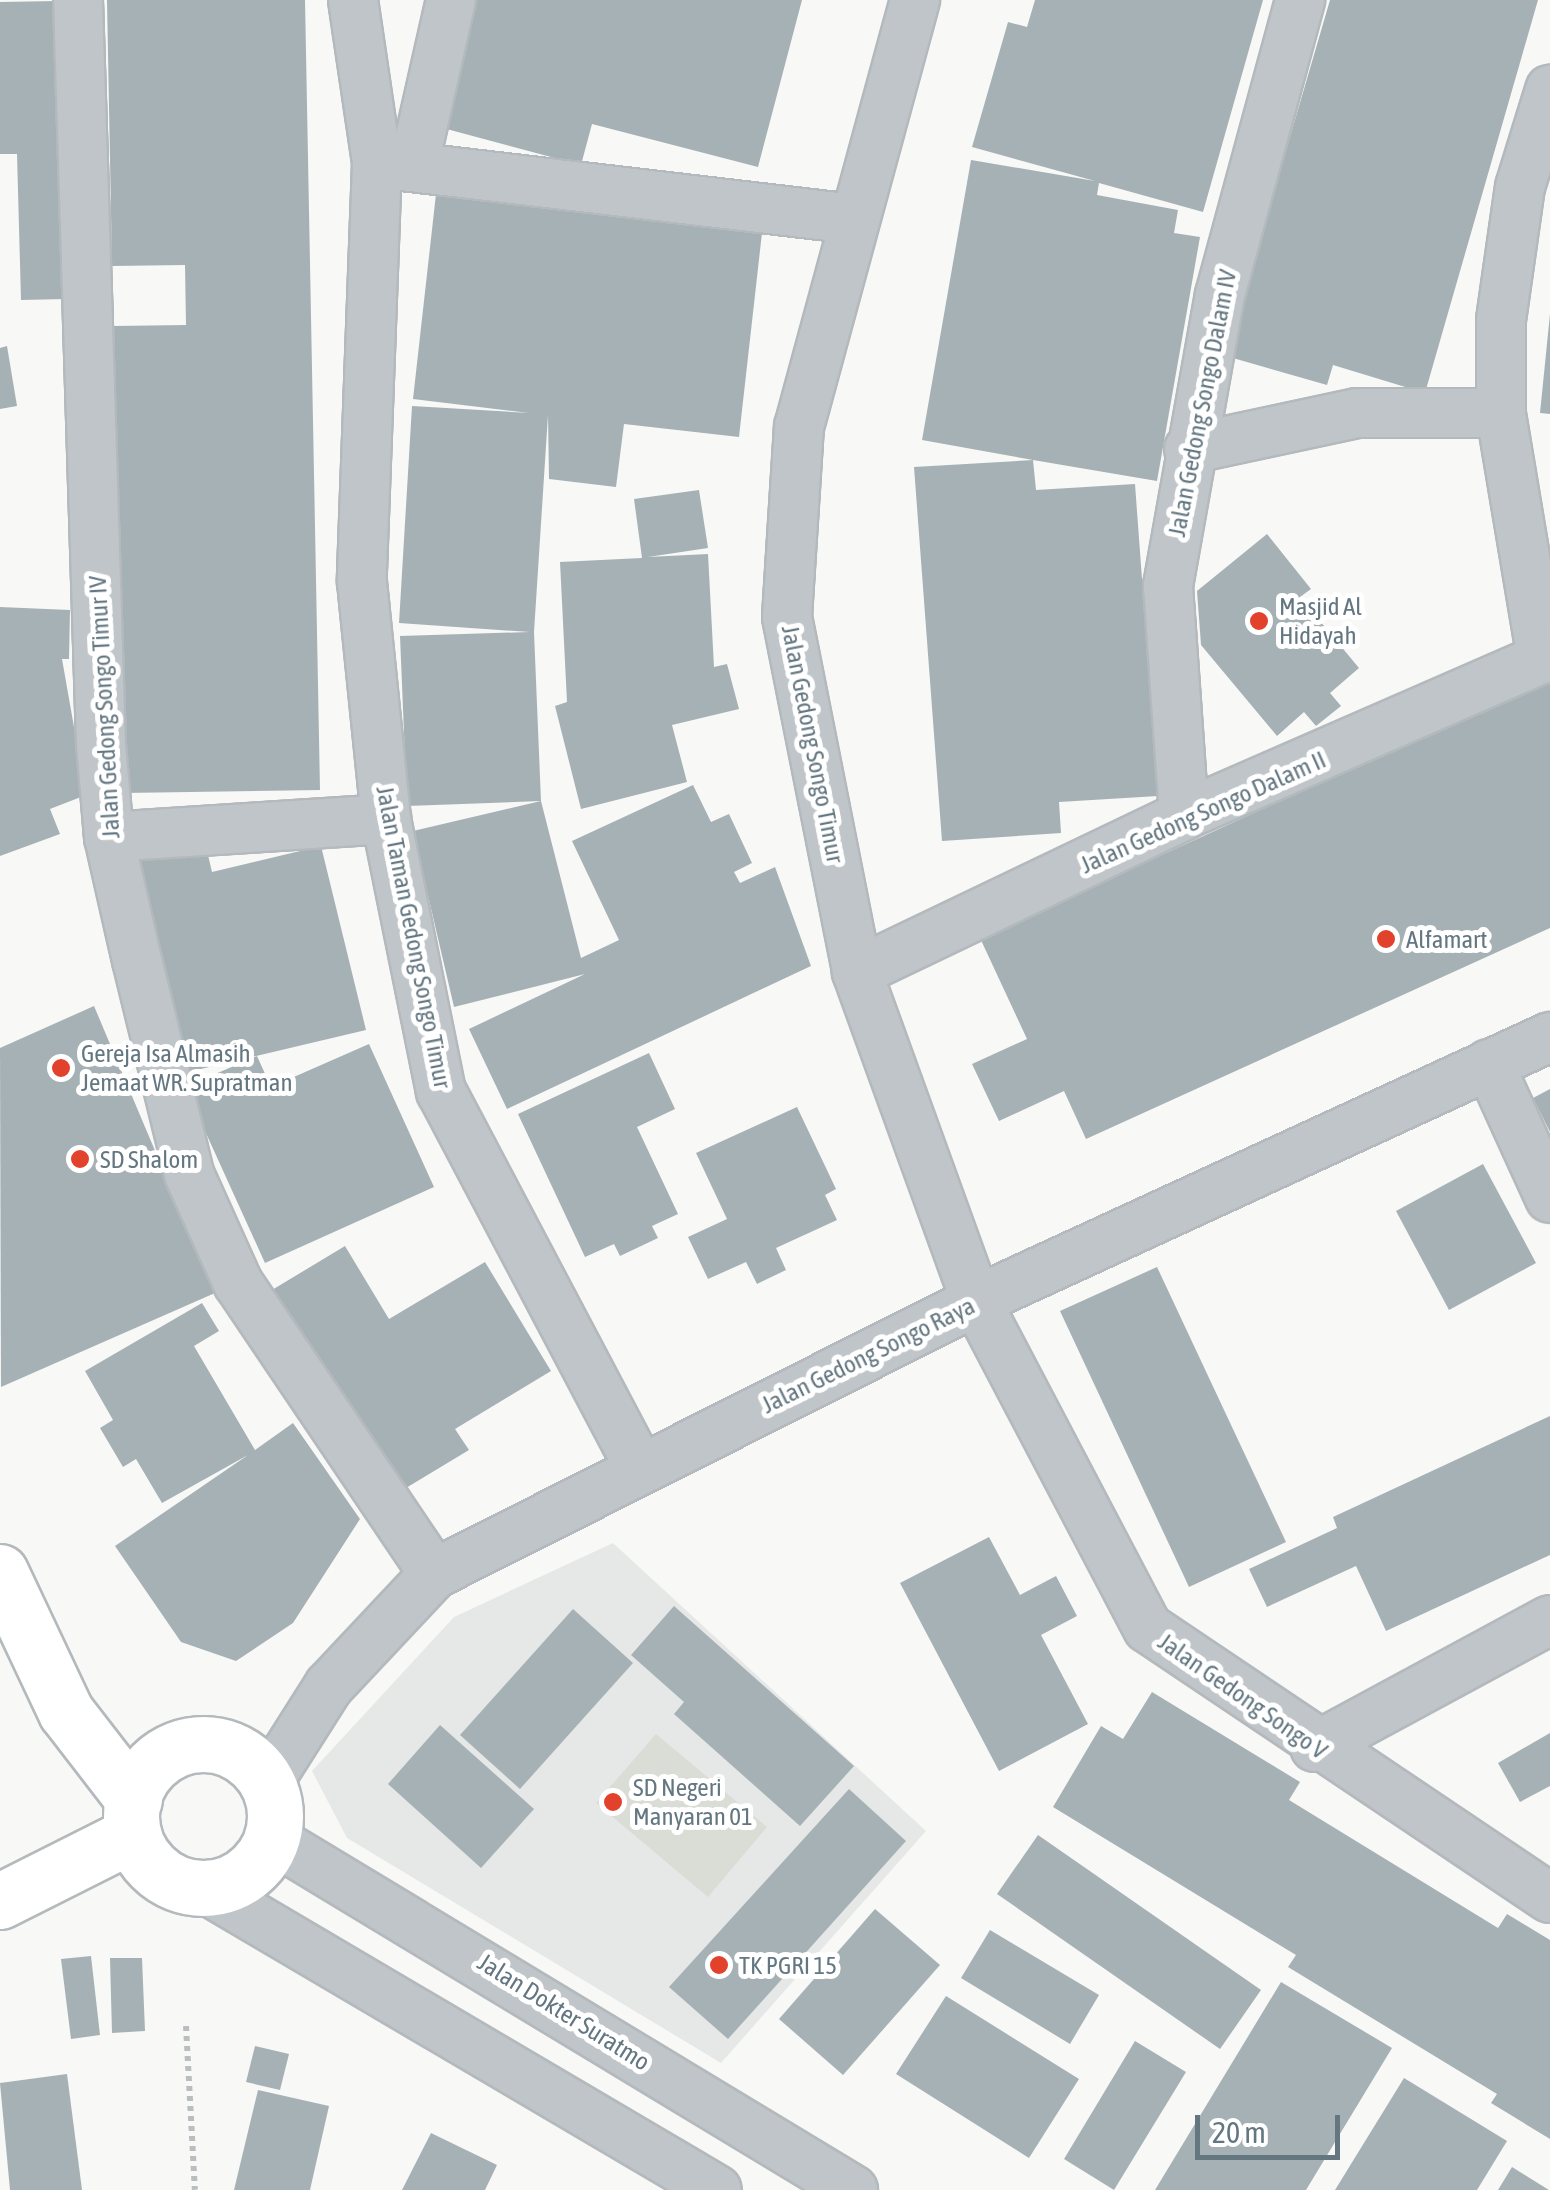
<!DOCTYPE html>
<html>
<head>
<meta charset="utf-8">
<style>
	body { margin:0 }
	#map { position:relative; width:1550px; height:2190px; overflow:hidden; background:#f8f8f6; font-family:"Asap Condensed",sans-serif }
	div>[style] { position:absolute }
	.built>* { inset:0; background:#e6e8e7 }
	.green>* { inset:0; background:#d9ddd5 }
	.building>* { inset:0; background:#a6b1b5 }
	.path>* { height:6px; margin-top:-3px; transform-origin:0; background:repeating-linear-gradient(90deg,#babec0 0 5px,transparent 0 10px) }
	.roads { filter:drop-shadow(2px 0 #b3b9bc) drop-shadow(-2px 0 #b3b9bc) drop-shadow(0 2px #b3b9bc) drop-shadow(0 -2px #b3b9bc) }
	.minor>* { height:48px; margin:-24px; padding:0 24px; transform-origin:24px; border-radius:24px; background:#bfc5c8 }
	.major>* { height:55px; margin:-27.5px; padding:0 27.5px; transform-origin:27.5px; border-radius:27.5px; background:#fff }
	.major>.ring { margin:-27.5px; padding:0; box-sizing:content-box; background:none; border:55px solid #fff; border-radius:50% }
	.dots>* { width:28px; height:28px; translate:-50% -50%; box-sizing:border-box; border:5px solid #fff; border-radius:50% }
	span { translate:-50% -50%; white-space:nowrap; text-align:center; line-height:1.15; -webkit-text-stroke:10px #fff; paint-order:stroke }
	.street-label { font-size:25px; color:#647781 }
	.poi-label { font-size:25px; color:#647781 }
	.left { translate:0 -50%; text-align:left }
	.scale { position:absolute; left:1195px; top:2115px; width:145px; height:45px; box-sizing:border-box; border:5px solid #647781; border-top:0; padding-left:12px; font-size:30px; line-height:35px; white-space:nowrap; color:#647781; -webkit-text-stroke:8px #fff; paint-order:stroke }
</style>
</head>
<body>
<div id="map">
	<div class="built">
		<i style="clip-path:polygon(613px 1543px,926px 1831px,721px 2063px,347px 1838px,312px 1771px,454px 1617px)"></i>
	</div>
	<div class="green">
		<i style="clip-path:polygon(656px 1734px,767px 1827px,708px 1897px,596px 1803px)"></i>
	</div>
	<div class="building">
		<i style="clip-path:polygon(107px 0,305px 0,320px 790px,124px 793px,114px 326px,186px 325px,185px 265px,112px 266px)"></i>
		<i style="clip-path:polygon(472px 0,802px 0,758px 167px,592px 124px,581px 165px,428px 124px)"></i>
		<i style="clip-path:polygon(1035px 0,1263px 0,1203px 212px,1099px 183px,1097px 195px,1178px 210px,1174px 233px,1200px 237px,1157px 481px,1033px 460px,1036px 490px,1135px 484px,1158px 796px,1059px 802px,1061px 833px,942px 841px,914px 467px,1033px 460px,922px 440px,971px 160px,1095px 181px,972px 147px,1008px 22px,1027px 27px)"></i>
		<i style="clip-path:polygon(1330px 0,1538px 0,1425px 393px,1333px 365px,1327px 385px,1226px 356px)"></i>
		<i style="clip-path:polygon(57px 1px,66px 299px,21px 300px,17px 154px,0 154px,0 2px)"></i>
		<i style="clip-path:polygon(437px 185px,763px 224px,739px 437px,624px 424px,616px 487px,549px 479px,548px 415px,534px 632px,541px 801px,407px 806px,400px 636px,530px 632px,399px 623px,412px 406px,529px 413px,413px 399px)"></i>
		<i style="clip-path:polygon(1550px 314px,1550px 414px,1540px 413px)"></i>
		<i style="clip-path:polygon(7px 346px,17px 406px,0 409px,0 348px)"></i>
		<i style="clip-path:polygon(699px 490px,708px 548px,648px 557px,708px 554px,714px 667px,727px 664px,739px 709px,672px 725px,687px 782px,581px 809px,555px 706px,567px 702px,560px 562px,642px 558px,634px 499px)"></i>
		<i style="clip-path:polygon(1267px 534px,1311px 589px,1300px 597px,1359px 668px,1330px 693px,1341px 706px,1316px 726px,1304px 712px,1277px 736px,1201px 645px,1197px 591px)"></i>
		<i style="clip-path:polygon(0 607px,70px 610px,69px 659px,62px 659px,86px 795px,50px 809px,60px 834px,0 856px)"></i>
		<i style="clip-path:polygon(1550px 678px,1550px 928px,1086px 1139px,1064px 1091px,999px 1121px,972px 1064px,1027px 1039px,980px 938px)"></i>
		<i style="clip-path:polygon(693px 785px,711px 822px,729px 814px,752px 863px,734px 872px,740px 883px,775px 867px,811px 966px,507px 1109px,469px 1029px,585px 974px,454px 1007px,413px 831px,541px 801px,581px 958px,619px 940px,572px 841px)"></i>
		<i style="clip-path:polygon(204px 838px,212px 872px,321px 846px,366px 1030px,188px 1072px,135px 854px)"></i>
		<i style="clip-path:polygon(94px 1006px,215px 1293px,1px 1387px,0 1048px)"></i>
		<i style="clip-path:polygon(369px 1044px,434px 1187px,265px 1263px,185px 1087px,257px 1056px,271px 1087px)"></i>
		<i style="clip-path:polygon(649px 1053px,675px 1109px,637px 1127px,678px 1214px,652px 1226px,658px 1238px,620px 1256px,614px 1244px,585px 1257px,518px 1114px)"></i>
		<i style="clip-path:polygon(1550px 1089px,1550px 1132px,1533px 1098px)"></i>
		<i style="clip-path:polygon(797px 1107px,836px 1189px,825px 1195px,837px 1220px,776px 1248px,786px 1270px,757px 1284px,746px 1262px,708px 1279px,688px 1237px,727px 1219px,696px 1153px)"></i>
		<i style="clip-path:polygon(1483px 1164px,1536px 1263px,1449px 1310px,1396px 1211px)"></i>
		<i style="clip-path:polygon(345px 1246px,389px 1319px,485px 1262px,551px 1371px,455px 1429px,469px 1450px,391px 1497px,267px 1293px)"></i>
		<i style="clip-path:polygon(1157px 1267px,1286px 1542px,1189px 1587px,1060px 1311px)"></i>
		<i style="clip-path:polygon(202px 1303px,219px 1331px,194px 1346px,255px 1450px,293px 1423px,360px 1519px,293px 1623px,236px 1661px,181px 1642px,115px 1546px,248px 1455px,162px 1503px,136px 1459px,123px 1467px,100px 1428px,113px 1420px,85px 1371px)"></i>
		<i style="clip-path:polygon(1550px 1416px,1550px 1555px,1386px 1631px,1356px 1566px,1267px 1607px,1249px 1569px,1337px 1528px,1333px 1517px)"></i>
		<i style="clip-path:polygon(989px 1537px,1020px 1595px,1056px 1576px,1077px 1616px,1041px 1635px,1088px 1724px,999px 1771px,900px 1583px)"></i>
		<i style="clip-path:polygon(674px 1606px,854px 1766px,800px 1826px,674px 1714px,684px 1702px,631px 1655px)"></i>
		<i style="clip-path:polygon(573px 1609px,633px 1663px,520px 1789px,460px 1735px)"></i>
		<i style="clip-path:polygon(1152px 1692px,1300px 1782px,1289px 1800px,1498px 1928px,1507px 1914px,1550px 1940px,1550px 2139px,1491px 2103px,1497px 2094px,1288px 1967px,1296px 1955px,1053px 1807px,1101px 1726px,1123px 1739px)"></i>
		<i style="clip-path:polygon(440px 1725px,534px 1809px,481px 1868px,388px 1784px)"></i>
		<i style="clip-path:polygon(1550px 1733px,1550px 1786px,1520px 1802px,1498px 1763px)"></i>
		<i style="clip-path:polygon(849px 1789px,906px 1841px,728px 2039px,669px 1987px)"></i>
		<i style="clip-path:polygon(1038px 1835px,1261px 1990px,1220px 2049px,997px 1894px)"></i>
		<i style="clip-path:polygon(875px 1909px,940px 1965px,843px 2075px,779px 2019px)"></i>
		<i style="clip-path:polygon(990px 1930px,1099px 1995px,1070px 2044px,961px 1978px)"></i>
		<i style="clip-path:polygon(91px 1956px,100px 2035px,71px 2039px,61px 1959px)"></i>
		<i style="clip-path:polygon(110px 1958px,142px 1958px,145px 2031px,112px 2033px)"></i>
		<i style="clip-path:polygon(1281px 1982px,1392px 2048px,1306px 2190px,1155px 2190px)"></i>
		<i style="clip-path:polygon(946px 1996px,1079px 2079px,1029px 2158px,896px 2074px)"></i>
		<i style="clip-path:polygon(1135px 2041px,1186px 2072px,1114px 2190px,1064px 2159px)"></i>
		<i style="clip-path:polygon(255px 2046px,289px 2054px,280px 2090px,246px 2082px)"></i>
		<i style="clip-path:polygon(67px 2074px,82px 2190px,10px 2190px,0 2083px)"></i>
		<i style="clip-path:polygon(1404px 2078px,1507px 2141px,1477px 2190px,1335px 2190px)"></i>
		<i style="clip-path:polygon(258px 2090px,329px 2106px,310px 2190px,234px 2190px)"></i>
		<i style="clip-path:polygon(431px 2133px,497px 2165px,485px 2190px,402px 2190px)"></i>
		<i style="clip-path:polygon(1512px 2167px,1549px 2190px,1498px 2190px)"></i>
	</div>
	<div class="path">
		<i style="left:186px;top:2026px;width:164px;rotate:86.9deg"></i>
	</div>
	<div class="roads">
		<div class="minor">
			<i style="left:78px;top:0;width:744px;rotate:88.23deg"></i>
			<i style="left:101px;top:744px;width:93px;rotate:85.1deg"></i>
			<i style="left:109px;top:837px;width:126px;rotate:77.2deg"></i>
			<i style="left:137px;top:960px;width:220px;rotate:76.3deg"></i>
			<i style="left:189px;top:1174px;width:120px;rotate:65.8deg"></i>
			<i style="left:238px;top:1283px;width:351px;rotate:56deg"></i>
			<i style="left:353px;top:0;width:165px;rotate:81.6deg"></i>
			<i style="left:377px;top:163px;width:419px;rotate:92.1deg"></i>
			<i style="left:362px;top:582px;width:238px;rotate:84.2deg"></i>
			<i style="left:386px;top:819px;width:278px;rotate:78.6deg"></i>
			<i style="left:441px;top:1091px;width:426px;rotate:62.2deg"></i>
			<i style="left:915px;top:0;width:442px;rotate:105.2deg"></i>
			<i style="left:799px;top:426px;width:191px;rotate:93.6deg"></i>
			<i style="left:787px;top:617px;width:362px;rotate:78.8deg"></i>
			<i style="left:857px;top:972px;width:350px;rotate:70.1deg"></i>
			<i style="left:976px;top:1301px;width:369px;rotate:62.3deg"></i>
			<i style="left:1148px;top:1628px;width:484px;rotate:33.9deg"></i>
			<i style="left:377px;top:163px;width:481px;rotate:6.7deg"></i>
			<i style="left:414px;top:164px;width:168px;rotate:-77.3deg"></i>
			<i style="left:1189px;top:449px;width:172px;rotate:-12.1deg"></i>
			<i style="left:1357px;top:413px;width:144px"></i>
			<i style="left:1542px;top:659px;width:249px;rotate:-99.5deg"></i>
			<i style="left:1501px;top:413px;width:93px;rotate:-90deg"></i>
			<i style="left:1501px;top:320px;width:134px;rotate:-81.9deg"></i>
			<i style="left:1520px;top:187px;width:102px;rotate:-72.8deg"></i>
			<i style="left:1184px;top:815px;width:230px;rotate:-94deg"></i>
			<i style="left:1168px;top:586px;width:296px;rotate:-79.9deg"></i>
			<i style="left:1220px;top:295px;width:306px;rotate:-74.8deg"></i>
			<i style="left:109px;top:837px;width:278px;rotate:-3.7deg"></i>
			<i style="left:857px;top:972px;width:363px;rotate:-25.6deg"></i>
			<i style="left:1184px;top:815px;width:399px;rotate:-23.6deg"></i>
			<i style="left:1489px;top:1064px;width:147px;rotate:65.5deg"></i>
			<i style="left:1315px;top:1747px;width:267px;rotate:-28.4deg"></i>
			<i style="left:268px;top:1782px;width:114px;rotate:-57.6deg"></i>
			<i style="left:329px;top:1686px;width:154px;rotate:-46.8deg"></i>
			<i style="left:434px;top:1574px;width:607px;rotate:-26.73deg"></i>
			<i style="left:976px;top:1301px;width:632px;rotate:-24.7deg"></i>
			<i style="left:272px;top:1839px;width:679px;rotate:31.14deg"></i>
			<i style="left:204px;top:1888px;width:595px;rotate:30.49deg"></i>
		</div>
		<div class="major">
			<i style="left:0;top:1572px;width:155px;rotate:64.8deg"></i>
			<i style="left:66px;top:1712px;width:111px;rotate:52.3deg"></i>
			<i class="ring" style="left:131px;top:1744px;width:89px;height:89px"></i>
			<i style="left:0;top:1901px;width:149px;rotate:-26.7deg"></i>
		</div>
	</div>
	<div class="dots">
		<i style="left:1259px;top:621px;background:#e2412c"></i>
		<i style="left:1386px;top:939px;background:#e2412c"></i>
		<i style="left:61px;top:1068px;background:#e2412c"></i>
		<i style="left:80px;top:1159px;background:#e2412c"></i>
		<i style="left:613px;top:1802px;background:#e2412c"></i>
		<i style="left:719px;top:1965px;background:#e2412c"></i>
	</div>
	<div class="street-label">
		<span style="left:1202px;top:403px;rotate:-79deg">Jalan Gedong Songo Dalam IV</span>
		<span style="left:104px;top:707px;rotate:-93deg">Jalan Gedong Songo Timur IV</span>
		<span style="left:813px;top:744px;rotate:79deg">Jalan Gedong Songo Timur</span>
		<span style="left:1203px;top:812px;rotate:-24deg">Jalan Gedong Songo Dalam II</span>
		<span style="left:414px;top:937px;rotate:79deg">Jalan Taman Gedong Songo Timur</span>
		<span style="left:868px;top:1355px;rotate:-26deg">Jalan Gedong Songo Raya</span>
		<span style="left:1243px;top:1696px;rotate:35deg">Jalan Gedong Songo V</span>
		<span style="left:564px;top:2012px;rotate:32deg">Jalan Dokter Suratmo</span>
	</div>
	<div class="poi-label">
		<span class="left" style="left:1279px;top:621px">Masjid Al<br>Hidayah</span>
		<span class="left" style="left:1406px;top:939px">Alfamart</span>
		<span class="left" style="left:81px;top:1068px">Gereja Isa Almasih<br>Jemaat WR. Supratman</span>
		<span class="left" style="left:100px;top:1159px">SD Shalom</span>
		<span class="left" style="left:633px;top:1802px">SD Negeri<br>Manyaran 01</span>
		<span class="left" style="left:739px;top:1965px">TK PGRI 15</span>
	</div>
	<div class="scale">20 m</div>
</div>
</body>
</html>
